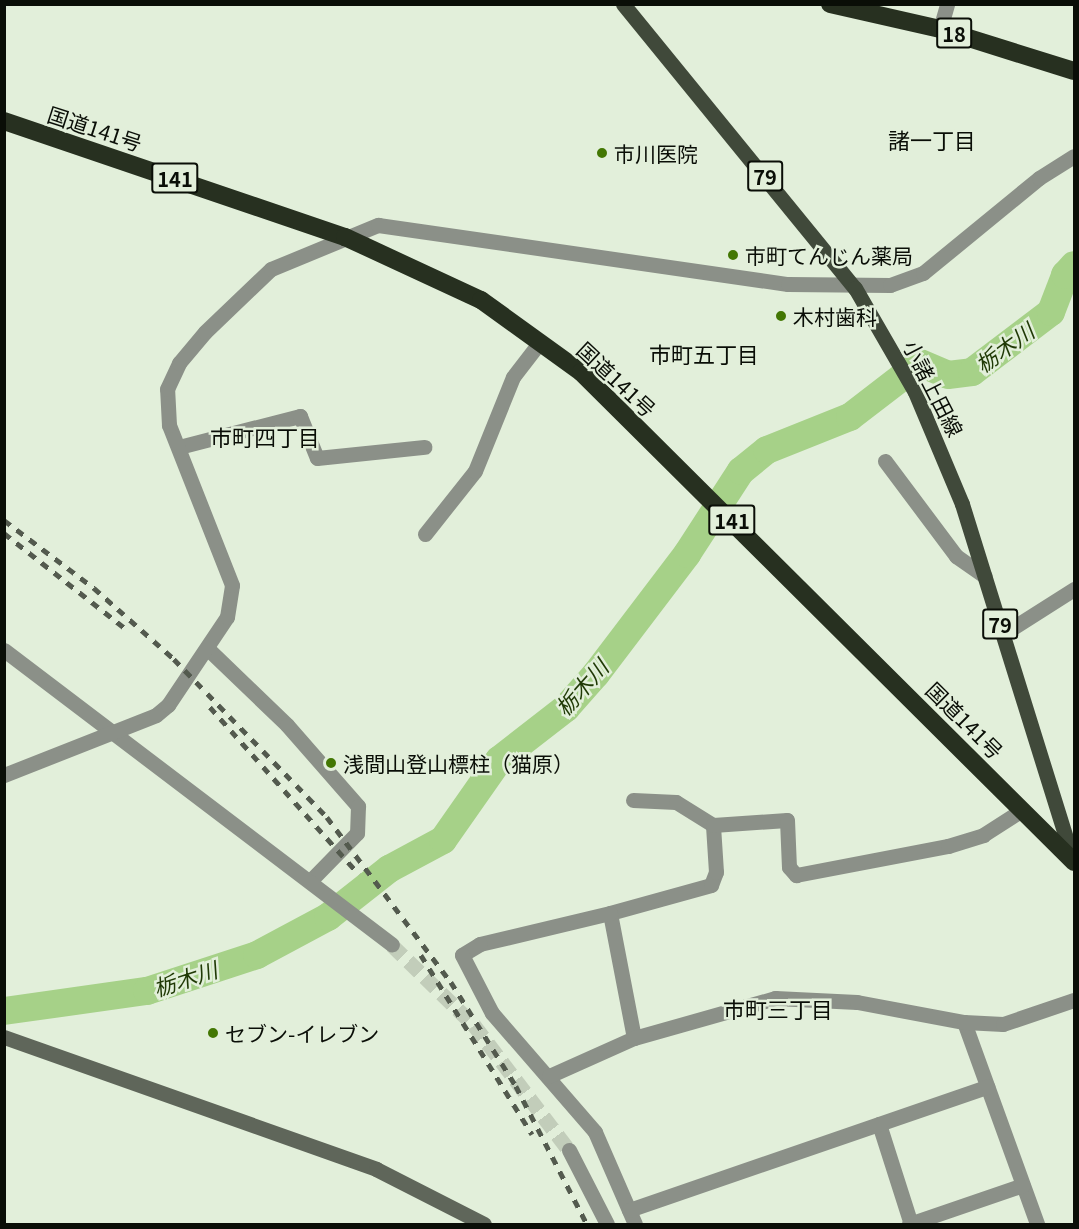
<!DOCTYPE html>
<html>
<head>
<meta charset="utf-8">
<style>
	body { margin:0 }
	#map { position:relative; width:1079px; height:1229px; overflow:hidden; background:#e2efda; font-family:Georgia,"Noto Sans JP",serif }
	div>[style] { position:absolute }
	.river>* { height:28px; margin:-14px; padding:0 14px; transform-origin:14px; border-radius:14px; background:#a6d188 }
	.street-tunnel>* { height:15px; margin-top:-7.5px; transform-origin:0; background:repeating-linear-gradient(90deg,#c2cdba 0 15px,transparent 0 23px) }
	.street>* { height:15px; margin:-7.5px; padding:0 7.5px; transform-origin:7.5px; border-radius:7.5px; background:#8b9088 }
	.secondary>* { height:15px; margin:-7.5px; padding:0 7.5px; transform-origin:7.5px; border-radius:7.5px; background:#5f665a }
	.primary>* { height:15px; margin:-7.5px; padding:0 7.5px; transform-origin:7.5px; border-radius:7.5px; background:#40493a }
	.highway>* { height:18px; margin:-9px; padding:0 9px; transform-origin:9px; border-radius:9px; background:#273020 }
	.rail>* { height:4.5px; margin-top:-2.25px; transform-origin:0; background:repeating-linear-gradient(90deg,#535a4e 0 8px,transparent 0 16px) }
	.dots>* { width:16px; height:16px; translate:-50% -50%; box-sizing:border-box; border:3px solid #e2efda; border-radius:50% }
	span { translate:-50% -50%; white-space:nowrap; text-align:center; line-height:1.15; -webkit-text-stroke:5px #e2efda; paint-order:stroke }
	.shield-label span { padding:2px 4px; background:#e2efda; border:2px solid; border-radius:4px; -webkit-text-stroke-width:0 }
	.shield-label { font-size:20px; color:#0a0e07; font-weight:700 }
	.street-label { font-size:21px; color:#0a0e07 }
	.poi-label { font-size:21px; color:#0a0e07 }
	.left { translate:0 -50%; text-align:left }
	.neighbourhood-label { font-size:22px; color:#0a0e07 }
	.water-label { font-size:22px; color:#1f3905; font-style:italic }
	.frame { position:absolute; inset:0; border:6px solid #0a0e07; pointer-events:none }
</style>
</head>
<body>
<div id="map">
	<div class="river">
		<i style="left:4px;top:1011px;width:144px;rotate:-8deg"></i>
		<i style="left:147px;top:991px;width:116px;rotate:-18.1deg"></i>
		<i style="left:257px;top:955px;width:81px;rotate:-28.2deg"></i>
		<i style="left:328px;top:917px;width:78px;rotate:-38.2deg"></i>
		<i style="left:389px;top:869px;width:61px;rotate:-28.2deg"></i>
		<i style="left:443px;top:840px;width:98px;rotate:-55deg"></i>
		<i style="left:499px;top:760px;width:85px;rotate:-37.8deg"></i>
		<i style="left:566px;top:708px;width:45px;rotate:-48.6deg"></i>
		<i style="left:596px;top:674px;width:151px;rotate:-52.8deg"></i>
		<i style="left:687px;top:554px;width:99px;rotate:-57deg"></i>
		<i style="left:741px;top:471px;width:33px;rotate:-39deg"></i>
		<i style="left:767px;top:450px;width:89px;rotate:-21.7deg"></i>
		<i style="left:850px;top:417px;width:88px;rotate:-37.6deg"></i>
		<i style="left:920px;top:363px;width:30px;rotate:23deg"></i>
		<i style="left:948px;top:375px;width:24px;rotate:-7deg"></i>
		<i style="left:972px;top:372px;width:99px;rotate:-37.2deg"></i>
		<i style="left:1051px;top:312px;width:40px;rotate:-69deg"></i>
		<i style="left:1065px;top:275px;width:13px;rotate:-48deg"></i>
	</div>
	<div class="street-tunnel">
		<i style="left:392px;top:945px;width:115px;rotate:44.3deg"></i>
		<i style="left:474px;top:1025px;width:157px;rotate:52.8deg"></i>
	</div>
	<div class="street">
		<i style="left:940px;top:29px;width:26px;rotate:-74deg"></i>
		<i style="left:179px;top:447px;width:125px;rotate:-14.4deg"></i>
		<i style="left:300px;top:416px;width:45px;rotate:68deg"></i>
		<i style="left:317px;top:458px;width:108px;rotate:-5.9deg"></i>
		<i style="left:885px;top:461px;width:119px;rotate:53.2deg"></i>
		<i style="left:956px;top:556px;width:35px;rotate:35deg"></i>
		<i style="left:425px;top:534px;width:80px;rotate:-51.6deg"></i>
		<i style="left:475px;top:471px;width:101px;rotate:-68deg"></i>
		<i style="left:513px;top:377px;width:44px;rotate:-52.4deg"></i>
		<i style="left:1003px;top:634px;width:84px;rotate:-32.4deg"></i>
		<i style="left:207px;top:648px;width:111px;rotate:43.9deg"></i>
		<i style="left:287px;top:725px;width:108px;rotate:48.8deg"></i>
		<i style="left:358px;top:806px;width:27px;rotate:92deg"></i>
		<i style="left:357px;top:833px;width:66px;rotate:134.4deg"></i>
		<i style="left:4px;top:650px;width:487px;rotate:37.2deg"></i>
		<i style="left:4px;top:775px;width:163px;rotate:-21.5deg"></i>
		<i style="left:156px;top:715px;width:16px;rotate:-40deg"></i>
		<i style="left:168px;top:705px;width:106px;rotate:-56.2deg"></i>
		<i style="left:227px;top:617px;width:32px;rotate:-81deg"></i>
		<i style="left:232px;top:585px;width:172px;rotate:-111.5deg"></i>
		<i style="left:169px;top:425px;width:36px;rotate:-93deg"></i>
		<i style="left:167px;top:389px;width:29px;rotate:-65deg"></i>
		<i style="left:179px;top:363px;width:40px;rotate:-50deg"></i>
		<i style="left:205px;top:332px;width:91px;rotate:-43.7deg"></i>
		<i style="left:271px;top:269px;width:116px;rotate:-22.4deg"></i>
		<i style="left:378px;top:225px;width:414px;rotate:8.2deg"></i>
		<i style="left:788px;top:284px;width:102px;rotate:0.6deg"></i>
		<i style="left:890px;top:285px;width:35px;rotate:-20deg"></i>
		<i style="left:923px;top:273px;width:150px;rotate:-39.3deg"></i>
		<i style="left:1039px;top:178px;width:41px;rotate:-32.2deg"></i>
		<i style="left:633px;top:800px;width:43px;rotate:2.7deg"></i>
		<i style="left:676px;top:802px;width:44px;rotate:31.9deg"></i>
		<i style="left:610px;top:913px;width:105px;rotate:-15.5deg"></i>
		<i style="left:711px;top:885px;width:14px;rotate:-69deg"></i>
		<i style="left:716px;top:872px;width:47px;rotate:-93.7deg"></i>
		<i style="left:713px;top:825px;width:74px;rotate:-3.9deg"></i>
		<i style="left:787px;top:820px;width:47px;rotate:87.6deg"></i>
		<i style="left:789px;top:867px;width:11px;rotate:49deg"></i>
		<i style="left:796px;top:875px;width:155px;rotate:-10.8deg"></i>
		<i style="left:948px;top:846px;width:37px;rotate:-17deg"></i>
		<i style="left:983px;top:835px;width:46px;rotate:-32.7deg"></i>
		<i style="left:964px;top:1022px;width:215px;rotate:70.1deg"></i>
		<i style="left:634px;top:1038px;width:127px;rotate:-100.9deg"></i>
		<i style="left:610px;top:913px;width:134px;rotate:166.6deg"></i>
		<i style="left:480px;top:944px;width:21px;rotate:149deg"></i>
		<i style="left:462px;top:955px;width:65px;rotate:62.7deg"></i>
		<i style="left:492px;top:1013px;width:157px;rotate:49.1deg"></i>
		<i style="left:595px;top:1132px;width:100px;rotate:66.5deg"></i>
		<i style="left:549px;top:1076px;width:93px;rotate:-24.1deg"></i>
		<i style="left:634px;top:1038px;width:147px;rotate:-15.8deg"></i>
		<i style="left:775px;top:998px;width:82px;rotate:2.8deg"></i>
		<i style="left:857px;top:1002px;width:109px;rotate:10.6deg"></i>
		<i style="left:964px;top:1022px;width:39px;rotate:3deg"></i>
		<i style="left:1003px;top:1024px;width:75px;rotate:-18.7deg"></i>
		<i style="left:879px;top:1124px;width:105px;rotate:72.3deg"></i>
		<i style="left:569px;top:1150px;width:83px;rotate:62.8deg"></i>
		<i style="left:629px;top:1210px;width:379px;rotate:-19deg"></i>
		<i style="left:909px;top:1224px;width:120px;rotate:-18.9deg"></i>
	</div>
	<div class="secondary">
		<i style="left:4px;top:1037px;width:395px;rotate:19.5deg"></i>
		<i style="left:376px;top:1169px;width:121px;rotate:27deg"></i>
	</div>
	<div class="primary">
		<i style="left:623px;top:4px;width:367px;rotate:50.8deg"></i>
		<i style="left:855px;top:288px;width:120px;rotate:60deg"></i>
		<i style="left:915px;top:392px;width:121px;rotate:67.2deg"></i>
		<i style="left:962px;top:504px;width:374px;rotate:72.7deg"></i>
	</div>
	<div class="highway">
		<i style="left:830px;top:4px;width:113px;rotate:12.8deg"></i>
		<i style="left:940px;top:29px;width:140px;rotate:17.4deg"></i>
		<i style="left:4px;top:121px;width:360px;rotate:18.8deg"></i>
		<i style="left:345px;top:237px;width:150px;rotate:24.9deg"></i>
		<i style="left:481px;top:300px;width:123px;rotate:35.8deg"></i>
		<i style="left:581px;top:372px;width:695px;rotate:44.83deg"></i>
	</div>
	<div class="rail">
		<i style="left:4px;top:520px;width:113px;rotate:37.1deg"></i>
		<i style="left:94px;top:588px;width:107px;rotate:41.6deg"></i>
		<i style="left:174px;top:659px;width:220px;rotate:45.9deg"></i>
		<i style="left:327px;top:817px;width:206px;rotate:53.1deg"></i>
		<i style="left:451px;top:982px;width:123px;rotate:58deg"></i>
		<i style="left:516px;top:1086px;width:155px;rotate:62.8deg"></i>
		<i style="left:4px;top:533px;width:155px;rotate:38.2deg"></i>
		<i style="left:210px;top:707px;width:224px;rotate:48.3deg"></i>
		<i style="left:421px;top:955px;width:211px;rotate:58.2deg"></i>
	</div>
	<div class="dots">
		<i style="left:602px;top:153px;background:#437703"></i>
		<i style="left:733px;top:255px;background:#437703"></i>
		<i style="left:781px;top:316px;background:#437703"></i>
		<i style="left:331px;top:763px;background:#437703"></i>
		<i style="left:213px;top:1033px;background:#437703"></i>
	</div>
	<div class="shield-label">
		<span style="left:954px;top:33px">18</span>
		<span style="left:765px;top:176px">79</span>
		<span style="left:175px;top:178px">141</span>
		<span style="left:732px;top:520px">141</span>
		<span style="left:1000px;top:624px">79</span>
	</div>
	<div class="street-label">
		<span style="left:95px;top:128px;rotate:18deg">国道141号</span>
		<span style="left:617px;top:379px;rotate:43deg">国道141号</span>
		<span style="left:934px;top:388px;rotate:63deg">小諸上田線</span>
		<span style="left:965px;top:720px;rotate:45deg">国道141号</span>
	</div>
	<div class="poi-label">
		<span class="left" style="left:614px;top:153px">市川医院</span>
		<span class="left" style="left:745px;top:255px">市町てんじん薬局</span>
		<span class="left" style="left:793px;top:316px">木村歯科</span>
		<span class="left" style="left:343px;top:763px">浅間山登山標柱（猫原）</span>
		<span class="left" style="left:225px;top:1033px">セブン-イレブン</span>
	</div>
	<div class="neighbourhood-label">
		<span style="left:932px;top:140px">諸一丁目</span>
		<span style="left:704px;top:354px">市町五丁目</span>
		<span style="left:265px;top:437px">市町四丁目</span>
		<span style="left:778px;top:1009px">市町三丁目</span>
	</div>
	<div class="water-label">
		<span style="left:1004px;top:347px;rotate:-36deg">栃木川</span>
		<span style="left:581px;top:687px;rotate:-48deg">栃木川</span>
		<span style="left:185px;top:978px;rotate:-18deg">栃木川</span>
	</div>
	<div class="frame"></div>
</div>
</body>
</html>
